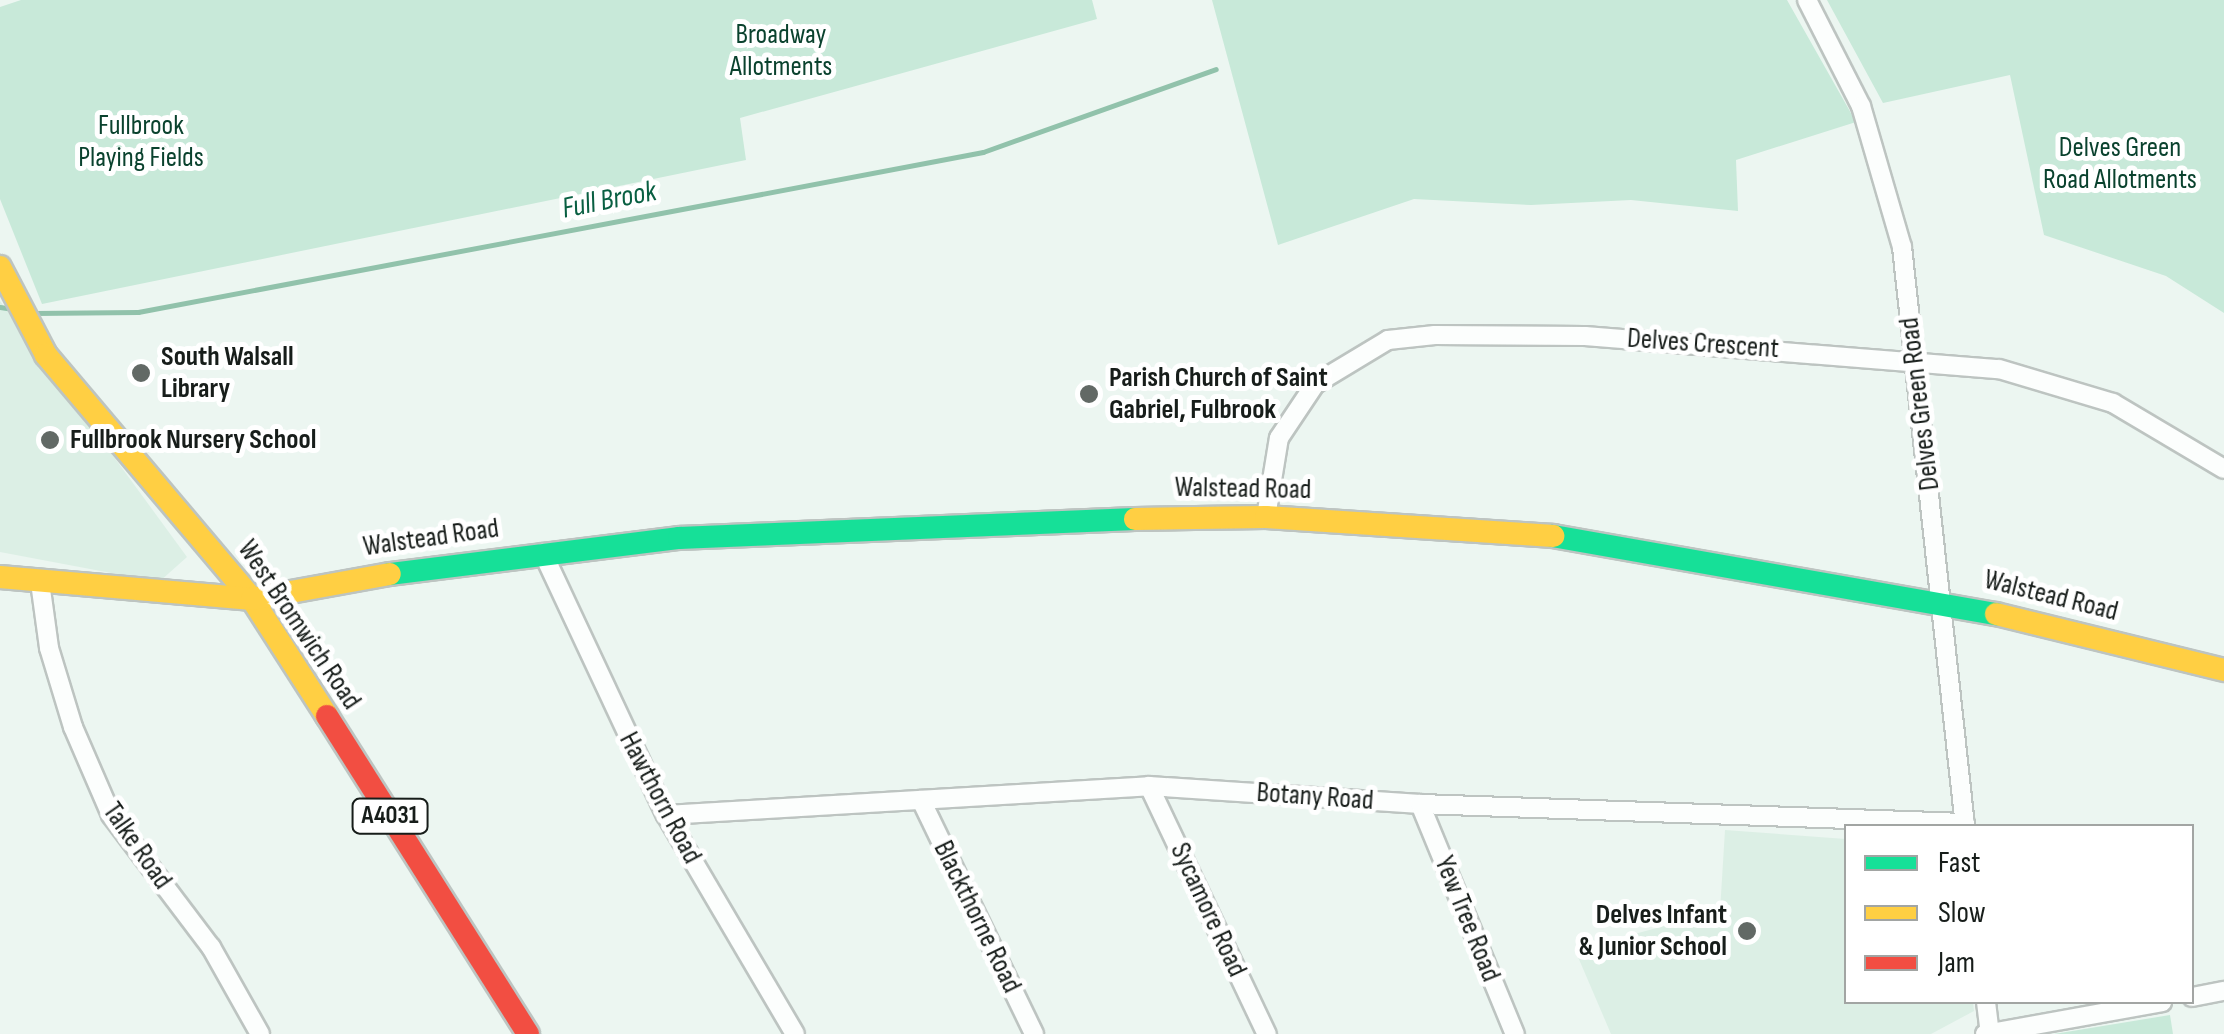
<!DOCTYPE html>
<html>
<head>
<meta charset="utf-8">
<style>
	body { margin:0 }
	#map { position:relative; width:2224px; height:1034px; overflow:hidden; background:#ecf6f1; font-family:"Sofia Sans Condensed",sans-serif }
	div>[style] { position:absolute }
	.built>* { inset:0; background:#dcefe5 }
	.green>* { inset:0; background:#c8e9d9 }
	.stream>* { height:5px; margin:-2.5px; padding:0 2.5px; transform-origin:2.5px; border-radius:2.5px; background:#91c2ab }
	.roads { filter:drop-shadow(2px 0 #bdc4c1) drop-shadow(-2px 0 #bdc4c1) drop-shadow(0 2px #bdc4c1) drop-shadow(0 -2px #bdc4c1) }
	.street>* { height:18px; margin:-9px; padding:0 9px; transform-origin:9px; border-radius:9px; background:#fcfefd }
	.fast>* { height:22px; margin:-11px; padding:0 11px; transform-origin:11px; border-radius:11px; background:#16e098 }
	.slow>* { height:22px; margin:-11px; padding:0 11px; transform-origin:11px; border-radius:11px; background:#ffcf43 }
	.jam>* { height:22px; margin:-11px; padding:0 11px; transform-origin:11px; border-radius:11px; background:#f24e42 }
	.dots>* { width:28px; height:28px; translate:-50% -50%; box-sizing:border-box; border:5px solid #fff; border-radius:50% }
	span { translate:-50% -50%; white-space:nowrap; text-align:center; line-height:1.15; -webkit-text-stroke:10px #fff; paint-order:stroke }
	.shield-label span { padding:2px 8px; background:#fff; border:2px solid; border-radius:8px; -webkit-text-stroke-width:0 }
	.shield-label { font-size:25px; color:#171d1a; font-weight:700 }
	.park-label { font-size:28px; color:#0a422e }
	.street-label { font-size:28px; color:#171d1a }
	.poi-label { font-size:28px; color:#171d1a; font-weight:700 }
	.left { translate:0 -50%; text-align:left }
	.right { translate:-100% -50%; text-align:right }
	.water-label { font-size:30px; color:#095f42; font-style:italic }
	.legend { position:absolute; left:1844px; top:824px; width:350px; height:180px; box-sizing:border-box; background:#fff; border:2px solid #a2a5a3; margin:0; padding:12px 18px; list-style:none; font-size:30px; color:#171d1a }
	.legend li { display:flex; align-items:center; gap:20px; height:50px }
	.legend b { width:50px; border:2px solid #a2a5a3 }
</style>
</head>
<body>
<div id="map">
	<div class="built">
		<i style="clip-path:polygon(0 301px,187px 557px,159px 582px,0 552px)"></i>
		<i style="clip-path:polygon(1725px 830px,1846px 839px,1846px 1002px,1973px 1002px,1974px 1011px,1931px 1034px,1611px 1034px,1575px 950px,1720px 911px)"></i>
	</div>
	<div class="green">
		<i style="clip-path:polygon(21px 0,1092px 0,1097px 19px,740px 118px,746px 160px,42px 304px,0 199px,0 7px)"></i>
		<i style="clip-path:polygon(1212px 0,1787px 0,1856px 122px,1736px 160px,1738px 211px,1631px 200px,1531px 205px,1414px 199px,1278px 245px)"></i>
		<i style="clip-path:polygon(1827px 0,2224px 0,2224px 313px,2166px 276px,2044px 235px,2010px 75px,1883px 103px)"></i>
		<i style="clip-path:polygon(2170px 1015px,2173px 1034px,2054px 1034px)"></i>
	</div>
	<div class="stream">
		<i style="left:0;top:307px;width:13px;rotate:9deg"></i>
		<i style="left:34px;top:313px;width:104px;rotate:-0.6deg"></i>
		<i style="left:138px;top:312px;width:860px;rotate:-10.72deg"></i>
		<i style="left:983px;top:152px;width:247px;rotate:-19.6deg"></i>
	</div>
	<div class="roads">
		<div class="street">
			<i style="left:1807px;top:0;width:119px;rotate:63deg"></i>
			<i style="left:1861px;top:106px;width:147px;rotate:73.8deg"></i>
			<i style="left:1902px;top:247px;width:582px;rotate:83.79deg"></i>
			<i style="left:1266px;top:517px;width:80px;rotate:-80.7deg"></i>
			<i style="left:1279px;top:438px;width:65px;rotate:-56.3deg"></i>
			<i style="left:1315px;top:384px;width:85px;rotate:-31.1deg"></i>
			<i style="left:1388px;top:340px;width:47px;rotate:-6.1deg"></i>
			<i style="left:1435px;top:335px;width:150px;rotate:0.4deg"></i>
			<i style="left:1585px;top:336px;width:415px;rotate:4.6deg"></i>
			<i style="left:1999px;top:369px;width:119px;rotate:16.6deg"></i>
			<i style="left:2113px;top:403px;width:129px;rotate:30.7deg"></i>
			<i style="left:543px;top:553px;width:289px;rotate:64.9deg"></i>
			<i style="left:666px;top:815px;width:254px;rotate:59.5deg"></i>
			<i style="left:40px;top:582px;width:67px;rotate:82.2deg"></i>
			<i style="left:49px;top:648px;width:83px;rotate:73.1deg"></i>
			<i style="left:73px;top:727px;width:96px;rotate:66.6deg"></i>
			<i style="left:111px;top:815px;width:166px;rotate:52.9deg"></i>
			<i style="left:211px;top:947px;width:100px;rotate:60.6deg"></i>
			<i style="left:1149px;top:786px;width:275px;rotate:64.6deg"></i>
			<i style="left:921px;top:800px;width:260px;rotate:64.2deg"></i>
			<i style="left:1420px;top:804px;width:249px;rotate:67.6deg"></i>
			<i style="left:666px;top:815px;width:484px;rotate:-3.4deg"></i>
			<i style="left:1149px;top:786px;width:272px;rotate:3.8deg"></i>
			<i style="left:1420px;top:804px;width:545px;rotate:2deg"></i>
			<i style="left:2192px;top:997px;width:33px;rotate:-11deg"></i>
			<i style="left:1986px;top:1002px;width:31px;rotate:83deg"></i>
			<i style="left:1985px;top:1034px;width:180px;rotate:-10.2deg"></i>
		</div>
		<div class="fast">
			<i style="left:1553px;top:536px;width:450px;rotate:10deg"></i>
			<i style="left:390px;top:574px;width:291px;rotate:-7.1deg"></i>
			<i style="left:679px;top:538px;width:456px;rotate:-2.4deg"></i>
		</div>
		<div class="slow">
			<i style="left:0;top:267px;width:99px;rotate:62.4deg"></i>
			<i style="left:46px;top:355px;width:319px;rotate:49.8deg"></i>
			<i style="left:252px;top:599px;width:139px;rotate:57.3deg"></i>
			<i style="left:1135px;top:519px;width:131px;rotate:-0.9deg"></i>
			<i style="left:1266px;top:517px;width:288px;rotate:3.8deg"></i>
			<i style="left:0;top:577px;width:253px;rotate:5deg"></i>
			<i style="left:252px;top:599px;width:140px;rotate:-10.3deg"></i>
			<i style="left:1996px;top:614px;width:235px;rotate:13.8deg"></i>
		</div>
		<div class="jam">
			<i style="left:327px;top:716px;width:376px;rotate:57.7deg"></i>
		</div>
	</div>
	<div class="dots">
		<i style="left:141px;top:373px;background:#626965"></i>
		<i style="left:1089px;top:394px;background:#626965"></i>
		<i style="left:50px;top:440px;background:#626965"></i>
		<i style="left:1747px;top:931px;background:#626965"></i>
	</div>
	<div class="shield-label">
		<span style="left:390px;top:816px">A4031</span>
	</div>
	<div class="park-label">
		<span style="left:781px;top:51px">Broadway<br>Allotments</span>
		<span style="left:141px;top:142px">Fullbrook<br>Playing Fields</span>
		<span style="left:2120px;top:164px">Delves Green<br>Road Allotments</span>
	</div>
	<div class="street-label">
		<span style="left:1703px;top:344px;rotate:4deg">Delves Crescent</span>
		<span style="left:1920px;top:404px;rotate:-97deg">Delves Green Road</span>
		<span style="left:1243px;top:489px;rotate:1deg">Walstead Road</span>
		<span style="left:431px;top:538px;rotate:-8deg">Walstead Road</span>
		<span style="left:2051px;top:596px;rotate:14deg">Walstead Road</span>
		<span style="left:299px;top:625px;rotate:56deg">West Bromwich Road</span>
		<span style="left:1315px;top:797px;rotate:4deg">Botany Road</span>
		<span style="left:660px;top:798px;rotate:62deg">Hawthorn Road</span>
		<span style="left:137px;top:846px;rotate:55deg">Talke Road</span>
		<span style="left:1208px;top:910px;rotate:65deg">Sycamore Road</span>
		<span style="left:977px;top:917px;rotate:64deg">Blackthorne Road</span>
		<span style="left:1467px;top:919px;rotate:68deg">Yew Tree Road</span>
	</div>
	<div class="poi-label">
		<span class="left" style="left:161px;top:373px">South Walsall<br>Library</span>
		<span class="left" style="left:1109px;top:394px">Parish Church of Saint<br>Gabriel, Fulbrook</span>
		<span class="left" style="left:70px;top:440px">Fullbrook Nursery School</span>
		<span class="right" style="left:1727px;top:931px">Delves Infant<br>&amp; Junior School</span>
	</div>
	<div class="water-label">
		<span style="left:609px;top:200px;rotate:-11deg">Full Brook</span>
	</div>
	<ul class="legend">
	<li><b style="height:12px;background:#16e098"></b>Fast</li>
	<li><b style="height:12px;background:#ffcf43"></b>Slow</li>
	<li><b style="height:12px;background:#f24e42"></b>Jam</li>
	</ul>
</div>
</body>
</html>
